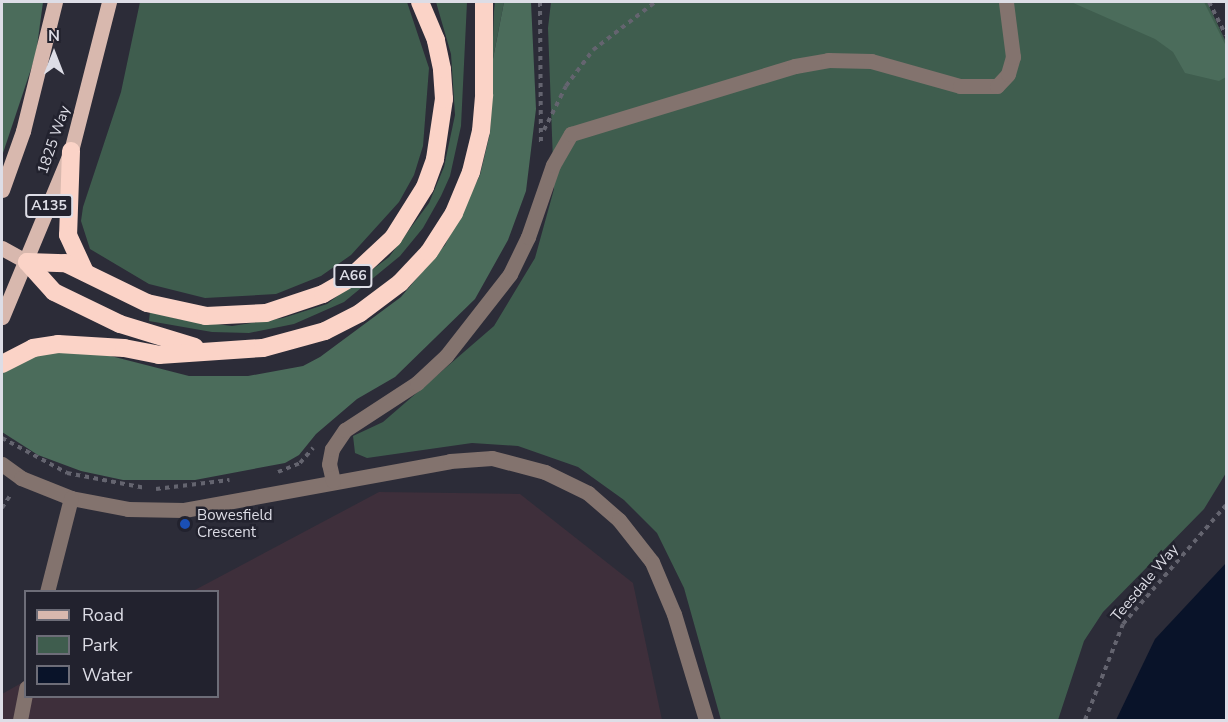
<!DOCTYPE html>
<html>
<head>
<meta charset="utf-8">
<style>
	body { margin:0 }
	#map { position:relative; width:1228px; height:722px; overflow:hidden; background:#2c2c38; font-family:"Nunito Sans",sans-serif }
	div>[style] { position:absolute }
	.commercial>* { inset:0; background:#3e2f3b }
	.green>* { inset:0; background:#3f5d4e }
	.forest>* { inset:0; background:#4b6c5b }
	.water>* { inset:0; background:#091329 }
	.path>* { height:4px; margin-top:-2px; transform-origin:0; background:repeating-linear-gradient(90deg,#64646f 0 4.5px,transparent 0 9px) }
	.minor>* { height:15px; margin:-7.5px; padding:0 7.5px; transform-origin:7.5px; border-radius:7.5px; background:#83736e }
	.major>* { height:15px; margin:-7.5px; padding:0 7.5px; transform-origin:7.5px; border-radius:7.5px; background:#d8b8ae }
	.highway>* { height:18px; margin:-9px; padding:0 9px; transform-origin:9px; border-radius:9px; background:#fbd3c7 }
	.dots>* { width:16px; height:16px; translate:-50% -50%; box-sizing:border-box; border:3px solid #22222e; border-radius:50% }
	span { translate:-50% -50%; white-space:nowrap; text-align:center; line-height:1.15; -webkit-text-stroke:5px #22222e; paint-order:stroke }
	.shield-label span { padding:2px 4px; background:#22222e; border:2px solid; border-radius:4px; -webkit-text-stroke-width:0 }
	.shield-label { font-size:14px; color:#dddde6; font-weight:700 }
	.street-label { font-size:15px; color:#dddde6 }
	.poi-label { font-size:15px; color:#dddde6 }
	.left { translate:0 -50%; text-align:left }
	.frame { position:absolute; inset:0; border:3px solid #dddde6; pointer-events:none }
	.legend { position:absolute; left:24px; top:590px; width:195px; height:108px; box-sizing:border-box; background:#22222e; border:2px solid #6d6d78; margin:0; padding:8px 10px; list-style:none; font-size:18px; color:#dddde6 }
	.legend li { display:flex; align-items:center; gap:12px; height:30px }
	.legend b { width:30px; border:2px solid #6d6d78 }
	.north { position:absolute; left:24px; top:24px; width:60px; height:60px; -webkit-text-stroke:4px #22222e; paint-order:stroke; rotate:0deg; font-size:16px; font-weight:700; line-height:24px; text-align:center; color:#dddde6 }
	.north::after { content:''; display:block; margin:auto; width:21px; height:27px; background:#dddde6; clip-path:polygon(50% 0,100% 100%,50% 72%,0 100%) }
</style>
</head>
<body>
<div id="map">
	<div class="commercial">
		<i style="clip-path:polygon(379px 492px,520px 494px,633px 583px,662px 720px,2px 720px,2px 694px,25px 681px,26px 696px,218px 696px,218px 592px,193px 591px)"></i>
	</div>
	<div class="green">
		<i style="clip-path:polygon(140px 2px,407px 2px,429px 68px,423px 146px,414px 175px,399px 202px,351px 255px,321px 276px,276px 294px,205px 298px,149px 284px,90px 249px,81px 221px,83px 207px,121px 92px)"></i>
		<i style="clip-path:polygon(436px 2px,467px 2px,461px 126px,450px 176px,441px 196px,423px 228px,400px 256px,344px 302px,294px 324px,249px 333px,212px 332px,149px 321px,150px 311px,178px 319px,232px 326px,283px 318px,327px 304px,389px 257px,429px 203px,444px 167px,455px 115px,451px 54px)"></i>
		<i style="clip-path:polygon(495px 2px,504px 2px,492px 64px,494px 11px)"></i>
		<i style="clip-path:polygon(551px 2px,1207px 2px,1226px 42px,1226px 473px,1204px 509px,1103px 612px,1084px 641px,1058px 720px,721px 720px,684px 588px,657px 533px,624px 500px,578px 467px,518px 446px,472px 443px,367px 458px,355px 453px,353px 436px,383px 422px,494px 326px,535px 258px,554px 189px,548px 28px)"></i>
	</div>
	<div class="forest">
		<i style="clip-path:polygon(2px 2px,43px 2px,36px 54px,2px 156px)"></i>
		<i style="clip-path:polygon(504px 2px,531px 2px,536px 109px,526px 191px,508px 240px,475px 299px,395px 377px,357px 399px,316px 434px,299px 455px,285px 463px,195px 480px,123px 480px,81px 471px,38px 455px,2px 432px,2px 372px,49px 350px,103px 354px,189px 376px,248px 376px,303px 366px,320px 357px,401px 297px,445px 245px,480px 175px,490px 133px,492px 64px)"></i>
		<i style="clip-path:polygon(1071px 2px,1204px 2px,1225px 44px,1226px 77px,1219px 81px,1185px 73px,1173px 52px,1155px 39px)"></i>
	</div>
	<div class="water">
		<i style="clip-path:polygon(1226px 563px,1226px 720px,1116px 720px,1155px 639px)"></i>
	</div>
	<div class="path">
		<i style="left:540px;top:2px;width:143px;rotate:89.6deg"></i>
		<i style="left:1209px;top:2px;width:37px;rotate:63deg"></i>
		<i style="left:544px;top:130px;width:49px;rotate:-63.4deg"></i>
		<i style="left:566px;top:86px;width:45px;rotate:-53.1deg"></i>
		<i style="left:593px;top:50px;width:78px;rotate:-37.7deg"></i>
		<i style="left:2px;top:438px;width:74px;rotate:28.3deg"></i>
		<i style="left:67px;top:473px;width:80px;rotate:10.8deg"></i>
		<i style="left:278px;top:472px;width:24px;rotate:-22deg"></i>
		<i style="left:300px;top:463px;width:20px;rotate:-49deg"></i>
		<i style="left:156px;top:489px;width:74px;rotate:-7deg"></i>
		<i style="left:2px;top:508px;width:17px;rotate:-57deg"></i>
		<i style="left:1085px;top:720px;width:103px;rotate:-68.4deg"></i>
		<i style="left:1123px;top:624px;width:157px;rotate:-49.1deg"></i>
	</div>
	<div class="minor">
		<i style="left:2px;top:464px;width:24px;rotate:36deg"></i>
		<i style="left:21px;top:478px;width:54px;rotate:21.8deg"></i>
		<i style="left:71px;top:498px;width:58px;rotate:10.9deg"></i>
		<i style="left:128px;top:509px;width:56px;rotate:1deg"></i>
		<i style="left:184px;top:510px;width:270px;rotate:-10.4deg"></i>
		<i style="left:450px;top:461px;width:42px;rotate:-4.1deg"></i>
		<i style="left:492px;top:458px;width:55px;rotate:14.8deg"></i>
		<i style="left:545px;top:472px;width:48px;rotate:26deg"></i>
		<i style="left:588px;top:493px;width:41px;rotate:41.1deg"></i>
		<i style="left:619px;top:520px;width:53px;rotate:51.8deg"></i>
		<i style="left:652px;top:562px;width:56px;rotate:67.1deg"></i>
		<i style="left:674px;top:614px;width:111px;rotate:73.2deg"></i>
		<i style="left:333px;top:481px;width:17px;rotate:-103deg"></i>
		<i style="left:329px;top:464px;width:15px;rotate:-79deg"></i>
		<i style="left:332px;top:449px;width:23px;rotate:-56deg"></i>
		<i style="left:345px;top:430px;width:86px;rotate:-33.1deg"></i>
		<i style="left:417px;top:383px;width:40px;rotate:-43deg"></i>
		<i style="left:446px;top:356px;width:104px;rotate:-52deg"></i>
		<i style="left:510px;top:274px;width:41px;rotate:-64.1deg"></i>
		<i style="left:528px;top:237px;width:76px;rotate:-70.9deg"></i>
		<i style="left:553px;top:165px;width:36px;rotate:-60deg"></i>
		<i style="left:571px;top:134px;width:234px;rotate:-16.9deg"></i>
		<i style="left:795px;top:66px;width:34px;rotate:-10deg"></i>
		<i style="left:828px;top:60px;width:43px;rotate:1.3deg"></i>
		<i style="left:871px;top:61px;width:92px;rotate:15.7deg"></i>
		<i style="left:960px;top:86px;width:37px"></i>
		<i style="left:997px;top:86px;width:16px;rotate:-47deg"></i>
		<i style="left:1008px;top:74px;width:18px;rotate:-74deg"></i>
		<i style="left:1013px;top:57px;width:55px;rotate:-97.3deg"></i>
		<i style="left:47px;top:592px;width:97px;rotate:-75.7deg"></i>
		<i style="left:20px;top:720px;width:33px;rotate:-79deg"></i>
	</div>
	<div class="major">
		<i style="left:2px;top:190px;width:63px;rotate:-70.4deg"></i>
		<i style="left:23px;top:131px;width:133px;rotate:-76.1deg"></i>
		<i style="left:2px;top:248px;width:29px;rotate:29deg"></i>
		<i style="left:2px;top:317px;width:180px;rotate:-67.4deg"></i>
		<i style="left:71px;top:151px;width:154px;rotate:-75.7deg"></i>
	</div>
	<div class="highway">
		<i style="left:71px;top:151px;width:84px;rotate:92deg"></i>
		<i style="left:68px;top:235px;width:41px;rotate:65.3deg"></i>
		<i style="left:27px;top:262px;width:38px;rotate:2deg"></i>
		<i style="left:65px;top:263px;width:91px;rotate:26deg"></i>
		<i style="left:147px;top:303px;width:60px;rotate:12.4deg"></i>
		<i style="left:206px;top:316px;width:60px;rotate:-2.9deg"></i>
		<i style="left:266px;top:313px;width:60px;rotate:-18.4deg"></i>
		<i style="left:323px;top:294px;width:30px;rotate:-30deg"></i>
		<i style="left:349px;top:279px;width:60px;rotate:-43deg"></i>
		<i style="left:393px;top:238px;width:60px;rotate:-57.9deg"></i>
		<i style="left:425px;top:187px;width:30px;rotate:-70deg"></i>
		<i style="left:435px;top:159px;width:61px;rotate:-81.5deg"></i>
		<i style="left:444px;top:99px;width:30px;rotate:-94deg"></i>
		<i style="left:442px;top:69px;width:30px;rotate:-102deg"></i>
		<i style="left:436px;top:40px;width:41px;rotate:-112.8deg"></i>
		<i style="left:27px;top:262px;width:40px;rotate:48deg"></i>
		<i style="left:54px;top:292px;width:73px;rotate:25.9deg"></i>
		<i style="left:120px;top:324px;width:78px;rotate:17deg"></i>
		<i style="left:2px;top:364px;width:35px;rotate:-27deg"></i>
		<i style="left:33px;top:348px;width:25px;rotate:-9deg"></i>
		<i style="left:58px;top:344px;width:66px;rotate:3.5deg"></i>
		<i style="left:124px;top:348px;width:36px;rotate:11deg"></i>
		<i style="left:159px;top:355px;width:104px;rotate:-3.9deg"></i>
		<i style="left:263px;top:348px;width:64px;rotate:-15.3deg"></i>
		<i style="left:325px;top:331px;width:39px;rotate:-27deg"></i>
		<i style="left:360px;top:313px;width:50px;rotate:-36.9deg"></i>
		<i style="left:400px;top:283px;width:42px;rotate:-46.9deg"></i>
		<i style="left:429px;top:252px;width:46px;rotate:-57.3deg"></i>
		<i style="left:454px;top:213px;width:44px;rotate:-67.5deg"></i>
		<i style="left:471px;top:172px;width:42px;rotate:-76.3deg"></i>
		<i style="left:481px;top:131px;width:37px;rotate:-85deg"></i>
		<i style="left:484px;top:94px;width:92px;rotate:-90deg"></i>
	</div>
	<div class="dots">
		<i style="left:185px;top:524px;background:#1a4fb4"></i>
	</div>
	<div class="shield-label">
		<span style="left:49px;top:206px">A135</span>
		<span style="left:353px;top:276px">A66</span>
	</div>
	<div class="street-label">
		<span style="left:54px;top:140px;rotate:-71deg">1825 Way</span>
		<span style="left:1145px;top:583px;rotate:-50deg">Teesdale Way</span>
	</div>
	<div class="poi-label">
		<span class="left" style="left:197px;top:524px">Bowesfield<br>Crescent</span>
	</div>
	<div class="frame"></div>
	<ul class="legend">
	<li><b style="height:8px;background:#d8b8ae"></b>Road</li>
	<li><b style="height:16px;background:#3f5d4e"></b>Park</li>
	<li><b style="height:16px;background:#091329"></b>Water</li>
	</ul>
	<div class="north">N</div>
</div>
</body>
</html>
